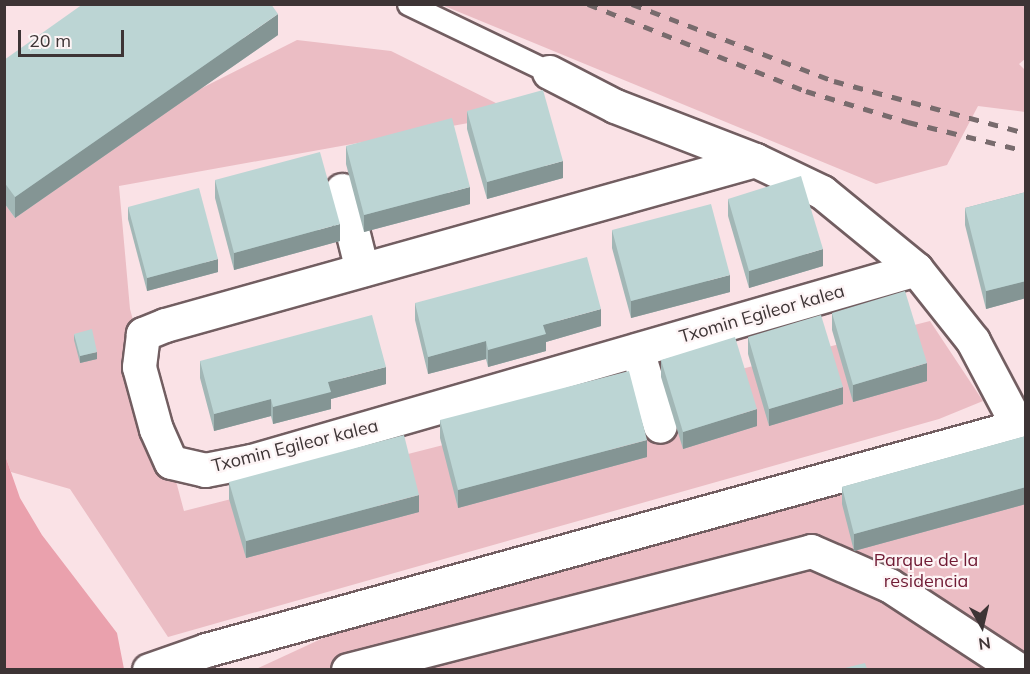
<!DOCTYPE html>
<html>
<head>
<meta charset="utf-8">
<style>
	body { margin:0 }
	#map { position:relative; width:1030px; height:674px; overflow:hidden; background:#fae2e6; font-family:Mulish,sans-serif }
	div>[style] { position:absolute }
	.green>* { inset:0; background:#ebbdc4 }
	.water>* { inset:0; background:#eaa1ad }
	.roads { filter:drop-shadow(2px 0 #725e61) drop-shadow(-2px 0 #725e61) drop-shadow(0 2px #725e61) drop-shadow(0 -2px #725e61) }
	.service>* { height:21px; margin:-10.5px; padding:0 10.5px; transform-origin:10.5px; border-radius:10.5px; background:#fff }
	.minor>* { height:33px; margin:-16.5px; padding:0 16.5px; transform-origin:16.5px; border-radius:16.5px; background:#fff }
	.tertiary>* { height:33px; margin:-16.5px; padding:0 16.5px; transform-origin:16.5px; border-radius:16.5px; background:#fff }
	.rail>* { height:4.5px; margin-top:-2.25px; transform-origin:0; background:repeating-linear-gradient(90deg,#786b6d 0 10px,transparent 0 20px) }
	.wall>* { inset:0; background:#a2b7b6 }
	.shaded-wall>* { inset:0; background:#849594 }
	.building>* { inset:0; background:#bcd5d4 }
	span { translate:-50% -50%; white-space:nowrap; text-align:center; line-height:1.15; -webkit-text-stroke:4.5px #fdf4f5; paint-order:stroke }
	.street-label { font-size:18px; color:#3d3435 }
	.park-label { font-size:18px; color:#701b34 }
	.frame { position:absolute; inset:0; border:6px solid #3d3435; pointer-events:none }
	.north { position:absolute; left:952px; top:596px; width:60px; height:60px; -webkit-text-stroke:4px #fdf4f5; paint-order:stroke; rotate:172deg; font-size:16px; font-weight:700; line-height:24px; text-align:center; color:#3d3435 }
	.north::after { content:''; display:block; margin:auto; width:21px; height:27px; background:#3d3435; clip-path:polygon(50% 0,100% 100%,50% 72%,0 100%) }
	.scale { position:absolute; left:18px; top:30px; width:106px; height:27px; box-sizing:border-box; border:3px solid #3d3435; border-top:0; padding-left:8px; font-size:18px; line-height:21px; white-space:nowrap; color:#3d3435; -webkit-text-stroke:4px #fdf4f5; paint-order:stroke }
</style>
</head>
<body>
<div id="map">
	<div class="green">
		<i style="clip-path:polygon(442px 5px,1025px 5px,1025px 59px,1019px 64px,1025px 70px,1025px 112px,978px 106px,947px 165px,876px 184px)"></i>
		<i style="clip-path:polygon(297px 40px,391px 51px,518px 114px,119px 186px,130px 309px,184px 511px,930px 321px,983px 401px,939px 419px,168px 637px,70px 489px,11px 472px,5px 455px,4px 203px,15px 218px,196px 91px)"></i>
		<i style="clip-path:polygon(1025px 443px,1025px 669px,254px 670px,334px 633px)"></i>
	</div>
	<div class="water">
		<i style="clip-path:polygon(5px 455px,20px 498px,42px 535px,117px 633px,124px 669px,5px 669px)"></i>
	</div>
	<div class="roads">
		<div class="service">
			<i style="left:408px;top:4px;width:157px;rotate:25.7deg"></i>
		</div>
		<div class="minor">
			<i style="left:549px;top:72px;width:74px;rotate:27.3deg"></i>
			<i style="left:615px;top:106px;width:150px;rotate:21.1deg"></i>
			<i style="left:755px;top:160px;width:74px;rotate:25.5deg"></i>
			<i style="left:822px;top:192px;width:122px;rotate:39.3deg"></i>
			<i style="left:916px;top:269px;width:92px;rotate:51.6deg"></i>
			<i style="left:973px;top:341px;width:96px;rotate:62.1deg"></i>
			<i style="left:755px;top:160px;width:613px;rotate:164.38deg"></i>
			<i style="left:165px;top:325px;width:24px;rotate:158deg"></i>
			<i style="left:143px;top:334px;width:33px;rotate:97deg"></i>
			<i style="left:139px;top:367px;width:64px;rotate:74.7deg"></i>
			<i style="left:156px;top:429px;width:36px;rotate:66deg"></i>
			<i style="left:171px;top:462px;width:35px;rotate:13deg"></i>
			<i style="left:205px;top:470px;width:47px;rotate:-11.1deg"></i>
			<i style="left:251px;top:461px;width:692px;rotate:-16.1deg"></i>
			<i style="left:342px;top:190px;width:82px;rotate:76deg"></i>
			<i style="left:637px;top:350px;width:79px;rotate:73.2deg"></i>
			<i style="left:348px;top:670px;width:478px;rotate:-14.4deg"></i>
			<i style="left:811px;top:551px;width:85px;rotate:23.6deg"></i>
			<i style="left:889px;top:585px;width:155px;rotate:33.2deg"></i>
		</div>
		<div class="tertiary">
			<i style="left:149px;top:670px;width:60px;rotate:-19.3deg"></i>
			<i style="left:206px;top:650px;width:851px;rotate:-15.41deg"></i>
		</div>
	</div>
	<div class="rail">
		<i style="left:588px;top:4px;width:235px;rotate:21.8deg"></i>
		<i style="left:806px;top:91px;width:107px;rotate:16.9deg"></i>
		<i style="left:908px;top:122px;width:122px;rotate:13.8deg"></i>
		<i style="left:632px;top:4px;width:216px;rotate:20.9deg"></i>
		<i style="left:834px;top:81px;width:199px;rotate:15.2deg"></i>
	</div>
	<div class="wall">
		<i style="clip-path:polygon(278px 35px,15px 218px,4px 203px,4px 60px)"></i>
		<i style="clip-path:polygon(467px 111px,563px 178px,487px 199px,467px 129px)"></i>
		<i style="clip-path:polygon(346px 146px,470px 204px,364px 232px,346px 164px)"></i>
		<i style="clip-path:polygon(215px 180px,340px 241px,234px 270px,215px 198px)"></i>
		<i style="clip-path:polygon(1026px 192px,1026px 298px,986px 309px,965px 225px,965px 208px)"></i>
		<i style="clip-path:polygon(728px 199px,823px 266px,749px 288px,728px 216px)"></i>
		<i style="clip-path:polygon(128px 207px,218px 272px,147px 291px,128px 219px)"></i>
		<i style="clip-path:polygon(612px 230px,730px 292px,631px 318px,612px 248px)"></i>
		<i style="clip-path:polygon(415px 303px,601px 326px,546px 342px,546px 351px,488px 367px,486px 359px,428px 374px,415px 320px)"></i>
		<i style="clip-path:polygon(832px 313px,927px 381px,853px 402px,832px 330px)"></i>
		<i style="clip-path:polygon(74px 334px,97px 359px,80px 363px,74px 340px)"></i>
		<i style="clip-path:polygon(748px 337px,843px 404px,769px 426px,748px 354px)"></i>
		<i style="clip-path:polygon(661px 360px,757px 426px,683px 449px,661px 377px)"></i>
		<i style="clip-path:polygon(200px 361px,386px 384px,331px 399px,331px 409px,273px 424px,271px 416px,214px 431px,200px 378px)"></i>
		<i style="clip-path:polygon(440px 420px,647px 457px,458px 508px,440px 438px)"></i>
		<i style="clip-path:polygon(1026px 436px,1026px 504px,854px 551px,842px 504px,842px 487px)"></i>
		<i style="clip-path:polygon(229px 482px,419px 512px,246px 558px,229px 499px)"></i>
	</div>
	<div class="shaded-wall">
		<i style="clip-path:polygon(278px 14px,278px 35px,15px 218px,15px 197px)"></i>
		<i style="clip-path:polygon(563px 161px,563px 178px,487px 199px,487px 182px)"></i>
		<i style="clip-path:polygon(470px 187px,470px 204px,364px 232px,364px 215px)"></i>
		<i style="clip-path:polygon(340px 224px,340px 241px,234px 270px,234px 253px)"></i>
		<i style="clip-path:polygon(823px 249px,823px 266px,749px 288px,749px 271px)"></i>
		<i style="clip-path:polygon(218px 259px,218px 272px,147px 291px,147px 278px)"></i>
		<i style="clip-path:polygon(730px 275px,730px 292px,631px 318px,631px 301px)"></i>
		<i style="clip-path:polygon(1026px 281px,1026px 298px,986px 309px,986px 291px)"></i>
		<i style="clip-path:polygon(601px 309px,601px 326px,546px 342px,546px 351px,488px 367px,488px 350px,543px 325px)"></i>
		<i style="clip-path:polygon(486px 341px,486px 359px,428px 374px,428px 357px)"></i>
		<i style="clip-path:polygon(97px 352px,97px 359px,80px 363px,80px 356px)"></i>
		<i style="clip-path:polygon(927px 363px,927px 381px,853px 402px,853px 385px)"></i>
		<i style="clip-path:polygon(386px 367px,386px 384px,331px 399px,331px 409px,273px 424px,273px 407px,328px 382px)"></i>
		<i style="clip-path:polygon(843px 387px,843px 404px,769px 426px,769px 409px)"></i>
		<i style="clip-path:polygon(271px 399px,271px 416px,214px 431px,214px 414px)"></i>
		<i style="clip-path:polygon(757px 409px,757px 426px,683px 449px,683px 432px)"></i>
		<i style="clip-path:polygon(647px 440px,647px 457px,458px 508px,458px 490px)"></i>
		<i style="clip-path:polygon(1026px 487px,1026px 504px,854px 551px,854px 534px)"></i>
		<i style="clip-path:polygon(419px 495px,419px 512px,246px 558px,246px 541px)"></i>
	</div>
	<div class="building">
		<i style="clip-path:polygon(83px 4px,271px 4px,278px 14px,15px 197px,4px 182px,4px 60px)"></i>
		<i style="clip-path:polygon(543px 90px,563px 161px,487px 182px,467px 111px)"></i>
		<i style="clip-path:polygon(452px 118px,470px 187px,364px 215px,346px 146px)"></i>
		<i style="clip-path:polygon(320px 152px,340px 224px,234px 253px,215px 180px)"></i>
		<i style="clip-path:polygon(801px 176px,823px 249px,749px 271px,728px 199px)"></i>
		<i style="clip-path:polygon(199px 188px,218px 259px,147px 278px,128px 207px)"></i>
		<i style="clip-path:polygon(1026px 192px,1026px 281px,986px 291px,965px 208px)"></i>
		<i style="clip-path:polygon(711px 204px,730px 275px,631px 301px,612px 230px)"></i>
		<i style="clip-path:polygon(587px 257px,601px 309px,543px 325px,546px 334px,488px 350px,486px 341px,428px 357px,415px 303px)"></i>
		<i style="clip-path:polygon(905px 291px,927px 363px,853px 385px,832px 313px)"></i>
		<i style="clip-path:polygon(372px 315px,386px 367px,328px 382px,331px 392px,273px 407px,271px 399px,214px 414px,200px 361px)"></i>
		<i style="clip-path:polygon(821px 315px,843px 387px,769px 409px,748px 337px)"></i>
		<i style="clip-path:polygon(92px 329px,97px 352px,80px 356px,74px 334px)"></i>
		<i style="clip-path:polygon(735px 337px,757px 409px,683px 432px,661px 360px)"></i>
		<i style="clip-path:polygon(629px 371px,647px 440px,458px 490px,440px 420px)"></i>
		<i style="clip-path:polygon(404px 435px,419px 495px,246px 541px,229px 482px)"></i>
		<i style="clip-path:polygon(1026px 436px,1026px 487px,854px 534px,842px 487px)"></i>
		<i style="clip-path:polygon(865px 663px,867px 669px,841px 669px)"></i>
	</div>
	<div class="street-label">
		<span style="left:762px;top:314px;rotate:-16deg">Txomin Egileor kalea</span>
		<span style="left:295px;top:446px;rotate:-14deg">Txomin Egileor kalea</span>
	</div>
	<div class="park-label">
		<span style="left:926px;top:571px">Parque de la<br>residencia</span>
	</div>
	<div class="frame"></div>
	<div class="north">N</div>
	<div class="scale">20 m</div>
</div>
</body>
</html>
